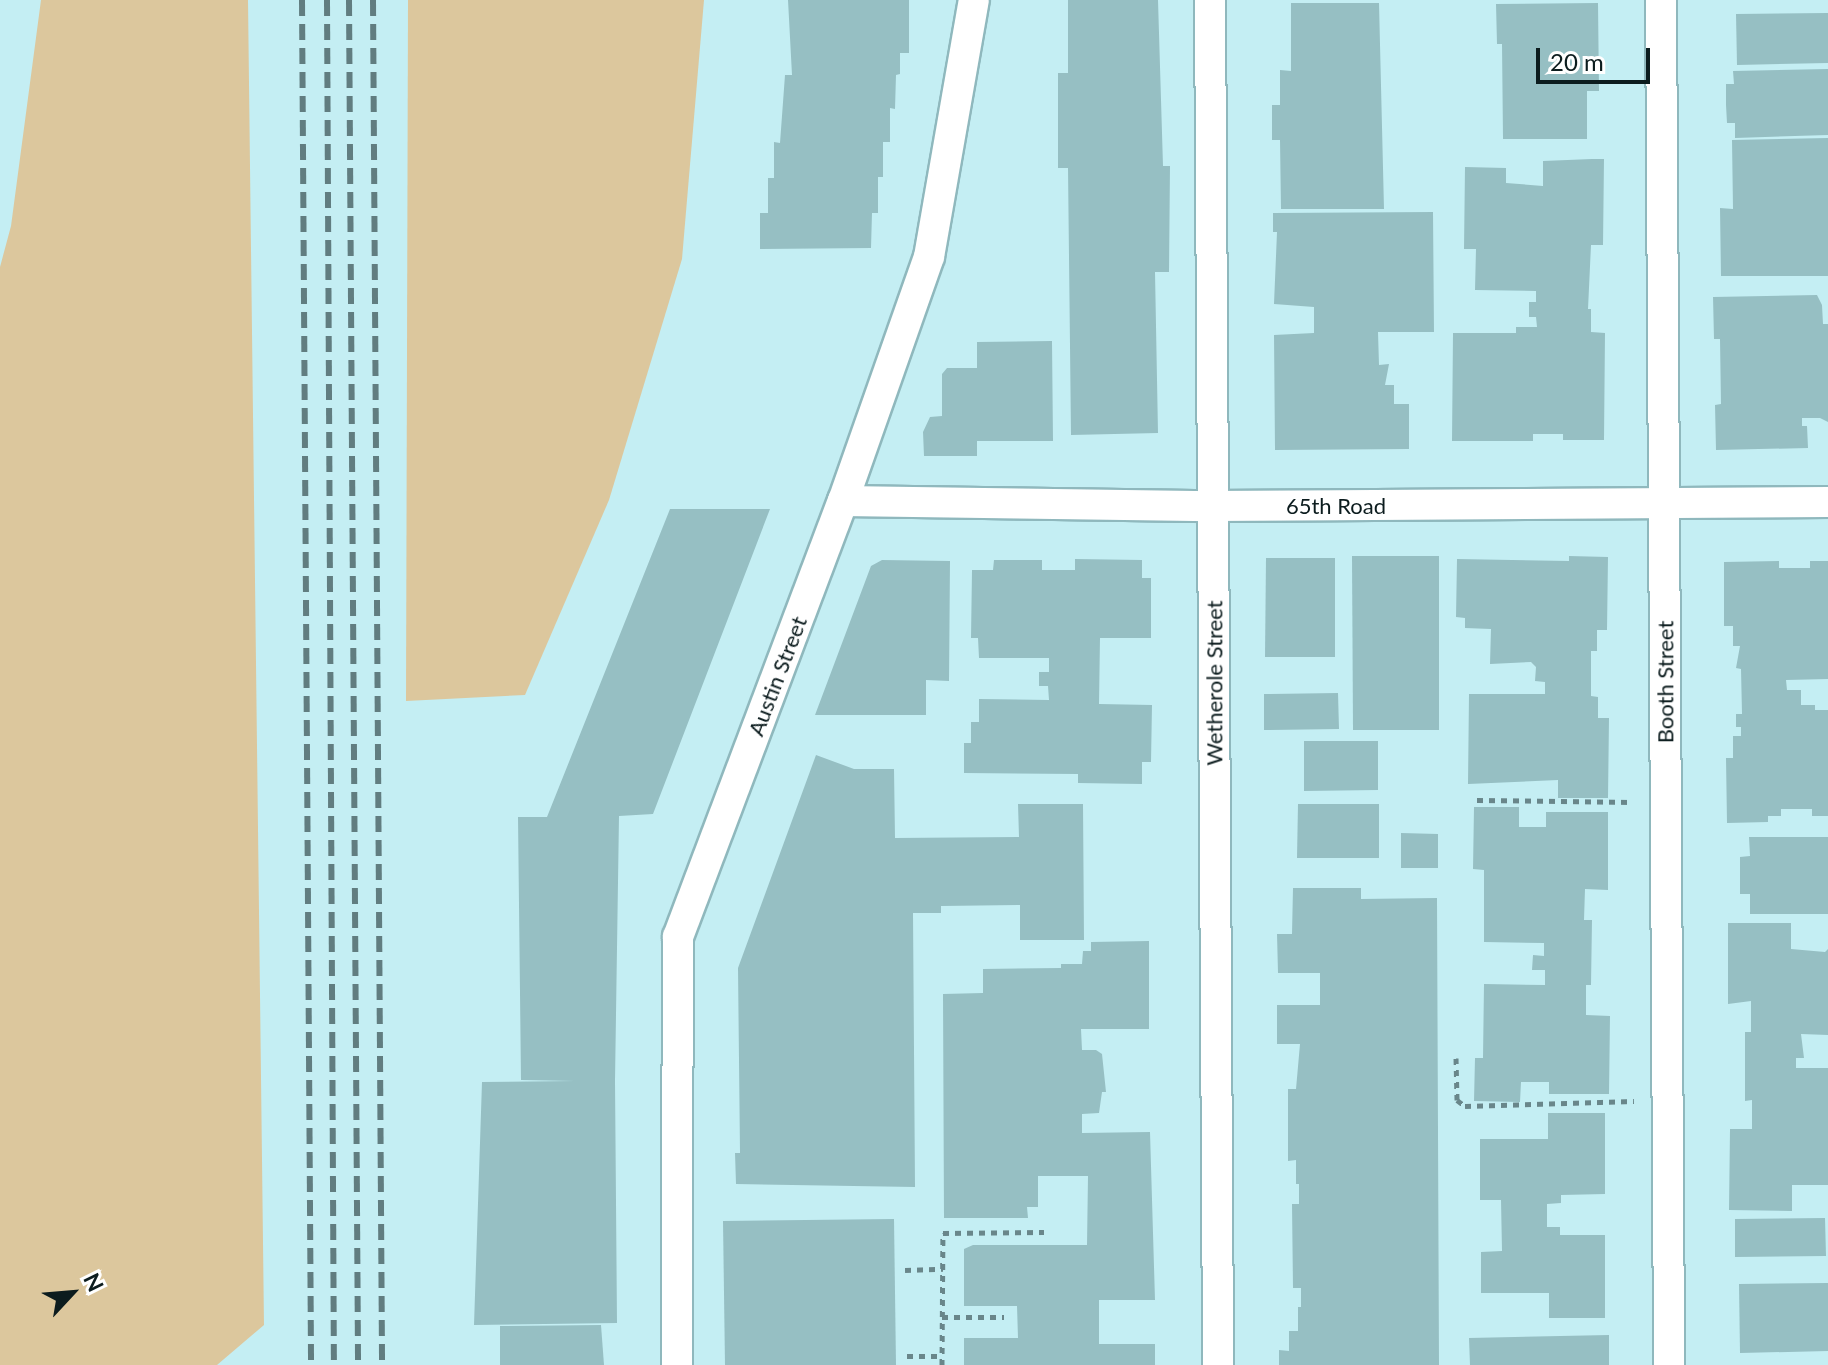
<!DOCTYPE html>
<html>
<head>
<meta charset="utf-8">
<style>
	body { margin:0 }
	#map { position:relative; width:1828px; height:1365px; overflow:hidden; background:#c4eef3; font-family:Lato,sans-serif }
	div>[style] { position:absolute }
	.green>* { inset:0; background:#dcc79d }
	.building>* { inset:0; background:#96bfc3 }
	.path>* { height:5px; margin-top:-2.5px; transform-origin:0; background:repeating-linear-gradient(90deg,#69868a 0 6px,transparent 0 12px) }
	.roads { filter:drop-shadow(2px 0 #8fb8bd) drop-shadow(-2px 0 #8fb8bd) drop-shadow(0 2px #8fb8bd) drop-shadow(0 -2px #8fb8bd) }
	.minor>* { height:30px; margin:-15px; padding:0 15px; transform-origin:15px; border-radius:15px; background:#fff }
	.rail>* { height:6px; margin-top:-3px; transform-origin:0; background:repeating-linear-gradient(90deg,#617d80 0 16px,transparent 0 24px) }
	span { translate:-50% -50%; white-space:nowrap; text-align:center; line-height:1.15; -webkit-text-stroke:6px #fff; paint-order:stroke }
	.street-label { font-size:22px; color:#0c1c1e }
	.north { position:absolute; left:32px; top:1253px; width:80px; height:80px; -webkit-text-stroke:6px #fff; paint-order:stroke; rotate:64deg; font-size:22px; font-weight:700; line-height:32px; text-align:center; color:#0c1c1e }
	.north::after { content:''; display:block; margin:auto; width:28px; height:36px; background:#0c1c1e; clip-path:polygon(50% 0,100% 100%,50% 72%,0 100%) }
	.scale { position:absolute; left:1536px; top:48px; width:114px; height:36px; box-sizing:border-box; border:4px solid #0c1c1e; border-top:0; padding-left:10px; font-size:24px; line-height:28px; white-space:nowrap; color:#0c1c1e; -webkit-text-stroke:6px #fff; paint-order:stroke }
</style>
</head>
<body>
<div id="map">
	<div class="green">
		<i style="clip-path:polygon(41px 0,248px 0,264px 1325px,217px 1365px,0 1365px,0 267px,11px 226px)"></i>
		<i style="clip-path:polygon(408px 0,704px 0,682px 259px,609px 500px,525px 695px,406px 701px)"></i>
	</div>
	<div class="building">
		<i style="clip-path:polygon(788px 0,909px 0,909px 53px,900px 53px,900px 74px,896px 75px,895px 109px,890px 108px,890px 142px,883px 142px,883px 177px,878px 177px,878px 213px,872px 213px,871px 248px,760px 249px,760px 213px,768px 213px,768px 178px,774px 178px,774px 142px,780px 143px,785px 75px,792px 75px)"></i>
		<i style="clip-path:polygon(1068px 0,1158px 0,1163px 166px,1170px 166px,1169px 272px,1155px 272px,1158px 433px,1071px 435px,1068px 168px,1058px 168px,1058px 73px,1068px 73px)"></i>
		<i style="clip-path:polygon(1291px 3px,1379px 3px,1384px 209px,1281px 209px,1280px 140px,1272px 140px,1272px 105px,1280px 105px,1280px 70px,1291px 71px)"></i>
		<i style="clip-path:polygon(1598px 3px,1599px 91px,1587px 91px,1587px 139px,1503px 139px,1502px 44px,1497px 44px,1496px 4px)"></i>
		<i style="clip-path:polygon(1828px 13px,1828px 63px,1737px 65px,1736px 14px)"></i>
		<i style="clip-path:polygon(1828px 69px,1828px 135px,1735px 138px,1735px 123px,1727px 123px,1726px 105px,1726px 84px,1734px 84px,1733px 71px)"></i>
		<i style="clip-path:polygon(1828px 138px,1828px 276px,1721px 276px,1720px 208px,1733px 209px,1732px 140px)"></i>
		<i style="clip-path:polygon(1592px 159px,1604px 159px,1603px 245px,1591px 245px,1588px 309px,1591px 309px,1591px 332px,1605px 333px,1604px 440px,1563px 440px,1563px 434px,1533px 434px,1533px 441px,1452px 441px,1453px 333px,1516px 333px,1516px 327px,1537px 327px,1536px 317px,1529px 317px,1529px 302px,1536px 302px,1536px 291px,1475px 290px,1476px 249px,1464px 249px,1465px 167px,1506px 168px,1506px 183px,1543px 186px,1543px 161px)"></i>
		<i style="clip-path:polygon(1433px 212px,1434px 332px,1378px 332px,1379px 365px,1389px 364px,1385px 385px,1394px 385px,1394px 404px,1409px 404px,1409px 449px,1275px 450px,1274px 335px,1314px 333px,1314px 307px,1274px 304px,1277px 232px,1273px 232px,1273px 213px)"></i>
		<i style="clip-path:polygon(1817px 295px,1822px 305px,1823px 324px,1828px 324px,1828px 422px,1820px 418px,1802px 418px,1802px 426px,1807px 426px,1808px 448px,1716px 450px,1715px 405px,1721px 404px,1720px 339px,1714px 339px,1713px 297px)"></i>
		<i style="clip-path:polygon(1052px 341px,1053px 441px,977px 441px,977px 456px,924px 456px,923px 432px,930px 417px,942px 416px,942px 374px,947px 368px,977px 368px,977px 342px)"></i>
		<i style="clip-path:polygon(670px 509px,770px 509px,653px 814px,619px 816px,615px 1081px,617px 1323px,474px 1325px,482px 1082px,575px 1081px,521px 1080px,518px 817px,547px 817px)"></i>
		<i style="clip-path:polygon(1352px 556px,1439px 556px,1439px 730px,1353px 730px)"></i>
		<i style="clip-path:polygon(1569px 556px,1608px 557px,1607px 630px,1597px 630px,1597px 651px,1591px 651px,1591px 696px,1598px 697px,1598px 718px,1609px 718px,1608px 798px,1558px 798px,1558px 780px,1468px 784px,1469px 694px,1545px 694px,1545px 682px,1535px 681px,1536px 667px,1531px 662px,1490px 664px,1491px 629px,1465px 628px,1465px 618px,1456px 617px,1457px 559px,1569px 561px)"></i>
		<i style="clip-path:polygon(1266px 558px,1335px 558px,1335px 657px,1265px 657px)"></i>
		<i style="clip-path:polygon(1075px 559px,1142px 560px,1142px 578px,1151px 578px,1151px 638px,1100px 638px,1099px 704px,1152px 705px,1151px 762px,1142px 762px,1142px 784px,1078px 783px,1078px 774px,964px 773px,964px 743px,971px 743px,971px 722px,979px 722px,979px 699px,1049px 700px,1048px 686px,1039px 686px,1039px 672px,1049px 672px,1049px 658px,979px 658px,978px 638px,971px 638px,972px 570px,993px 570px,994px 560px,1042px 560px,1042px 570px,1075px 570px)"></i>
		<i style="clip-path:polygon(882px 560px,950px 561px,949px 681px,926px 680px,926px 715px,815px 715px,871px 566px)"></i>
		<i style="clip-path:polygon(1779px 561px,1779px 568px,1810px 568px,1810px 561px,1828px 561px,1828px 679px,1786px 680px,1787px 690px,1801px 690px,1801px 705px,1815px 705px,1815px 710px,1828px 710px,1828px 816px,1812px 816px,1812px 809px,1781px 809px,1781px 816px,1768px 816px,1768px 822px,1727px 823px,1726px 758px,1733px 758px,1733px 736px,1741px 736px,1741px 727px,1736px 727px,1736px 714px,1742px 714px,1741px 669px,1736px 668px,1740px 646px,1733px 646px,1733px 626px,1724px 626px,1724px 562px)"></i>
		<i style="clip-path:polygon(1338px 693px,1339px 729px,1264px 730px,1264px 694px)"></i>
		<i style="clip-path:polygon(1304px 741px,1378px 741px,1378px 790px,1304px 791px)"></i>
		<i style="clip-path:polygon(816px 755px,854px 769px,894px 769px,895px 838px,1019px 837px,1018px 804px,1083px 804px,1084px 940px,1020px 940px,1020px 905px,941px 906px,941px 913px,913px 913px,915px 1187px,736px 1184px,735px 1153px,740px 1153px,738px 968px)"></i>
		<i style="clip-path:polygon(1298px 804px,1379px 804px,1379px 858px,1297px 858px)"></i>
		<i style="clip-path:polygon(1474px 807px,1519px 807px,1519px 827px,1546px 827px,1546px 812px,1608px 812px,1608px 890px,1585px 889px,1584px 920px,1592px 920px,1591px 985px,1586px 985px,1586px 1015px,1610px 1016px,1609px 1094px,1549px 1094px,1549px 1082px,1521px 1082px,1520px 1102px,1474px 1101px,1475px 1058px,1483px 1058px,1484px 984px,1545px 985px,1545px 970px,1532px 970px,1533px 955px,1544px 956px,1544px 943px,1484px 942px,1484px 870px,1473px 869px)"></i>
		<i style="clip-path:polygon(1401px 833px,1438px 834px,1438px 868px,1401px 868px)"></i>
		<i style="clip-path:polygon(1749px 837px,1828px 837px,1828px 914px,1750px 914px,1750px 894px,1740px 894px,1740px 857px,1750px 856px)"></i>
		<i style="clip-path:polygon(1293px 888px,1361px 888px,1361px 899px,1437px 898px,1439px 1365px,1279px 1365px,1279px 1350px,1289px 1351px,1289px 1331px,1298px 1331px,1298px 1307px,1301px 1307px,1301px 1288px,1293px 1288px,1292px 1204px,1299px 1204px,1299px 1184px,1296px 1184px,1296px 1160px,1288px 1161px,1288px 1089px,1296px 1089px,1300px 1044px,1277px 1044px,1277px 1005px,1320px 1005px,1320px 973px,1278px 973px,1277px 934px,1292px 934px)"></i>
		<i style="clip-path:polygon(1728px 923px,1791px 923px,1791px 949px,1825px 952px,1828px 949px,1828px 1035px,1801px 1034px,1804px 1058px,1796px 1058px,1796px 1068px,1828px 1068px,1828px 1185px,1792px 1185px,1792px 1211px,1729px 1210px,1730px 1129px,1752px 1129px,1752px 1100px,1745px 1101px,1745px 1032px,1751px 1032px,1751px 1001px,1728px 1004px)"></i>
		<i style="clip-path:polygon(1149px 941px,1149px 1029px,1081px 1029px,1082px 1050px,1096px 1050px,1102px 1054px,1106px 1092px,1102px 1092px,1099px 1113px,1082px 1114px,1082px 1133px,1150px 1132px,1155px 1300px,1099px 1300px,1099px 1344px,1155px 1344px,1155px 1365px,964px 1365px,964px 1338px,1018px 1338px,1017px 1306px,964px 1306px,964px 1249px,973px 1245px,1087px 1245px,1088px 1176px,1038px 1176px,1038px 1207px,1027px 1207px,1028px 1218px,944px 1218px,943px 994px,983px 993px,983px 969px,1061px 968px,1061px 964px,1082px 964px,1083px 951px,1091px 951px,1091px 942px)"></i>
		<i style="clip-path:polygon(1548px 1113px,1605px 1113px,1605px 1194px,1561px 1195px,1561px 1203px,1547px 1204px,1547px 1227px,1560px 1227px,1560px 1235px,1605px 1235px,1605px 1318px,1549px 1318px,1549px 1293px,1481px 1293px,1481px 1252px,1502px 1251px,1501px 1200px,1480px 1200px,1480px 1139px,1548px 1139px)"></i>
		<i style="clip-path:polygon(1825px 1218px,1826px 1256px,1735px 1257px,1735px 1219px)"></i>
		<i style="clip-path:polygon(894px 1219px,896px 1365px,725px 1365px,723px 1221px)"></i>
		<i style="clip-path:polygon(1828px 1283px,1828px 1351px,1740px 1353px,1739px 1284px)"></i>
		<i style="clip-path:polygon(601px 1325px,604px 1365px,500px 1365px,500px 1326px)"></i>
		<i style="clip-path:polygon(1609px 1335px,1609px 1365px,1470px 1365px,1469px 1338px)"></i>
	</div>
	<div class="path">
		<i style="left:1477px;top:800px;width:155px;rotate:0.7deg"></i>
		<i style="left:1456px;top:1058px;width:42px;rotate:88.6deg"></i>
		<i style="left:1457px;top:1100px;width:10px;rotate:37deg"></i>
		<i style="left:1465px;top:1106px;width:169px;rotate:-1.7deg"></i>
		<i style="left:905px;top:1270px;width:38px;rotate:-2deg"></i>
		<i style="left:942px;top:1317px;width:62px"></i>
		<i style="left:907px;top:1356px;width:35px"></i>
		<i style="left:942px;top:1365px;width:132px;rotate:-89.6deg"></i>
		<i style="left:943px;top:1233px;width:101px;rotate:-0.6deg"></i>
	</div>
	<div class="roads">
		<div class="minor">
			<i style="left:1210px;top:0;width:1365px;rotate:89.66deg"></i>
			<i style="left:1661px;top:0;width:1365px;rotate:89.66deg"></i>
			<i style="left:843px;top:501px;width:369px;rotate:0.8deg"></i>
			<i style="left:1212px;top:506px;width:616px;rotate:-0.37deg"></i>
			<i style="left:677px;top:1365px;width:428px;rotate:-89.9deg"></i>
			<i style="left:678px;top:937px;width:466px;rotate:-69.3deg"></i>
			<i style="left:843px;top:501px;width:259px;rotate:-70.6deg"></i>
			<i style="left:929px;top:257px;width:261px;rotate:-80.1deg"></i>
		</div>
	</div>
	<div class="rail">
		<i style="left:302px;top:0;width:1365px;rotate:89.62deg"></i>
		<i style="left:327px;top:0;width:1365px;rotate:89.71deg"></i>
		<i style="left:349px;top:0;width:1365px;rotate:89.62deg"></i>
		<i style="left:373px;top:0;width:1365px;rotate:89.62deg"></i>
	</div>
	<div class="street-label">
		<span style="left:1336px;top:506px">65th Road</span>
		<span style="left:777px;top:676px;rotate:-69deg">Austin Street</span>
		<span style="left:1665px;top:682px;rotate:-90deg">Booth Street</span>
		<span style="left:1214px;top:683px;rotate:-90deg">Wetherole Street</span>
	</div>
	<div class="north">N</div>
	<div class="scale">20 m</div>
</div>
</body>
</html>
